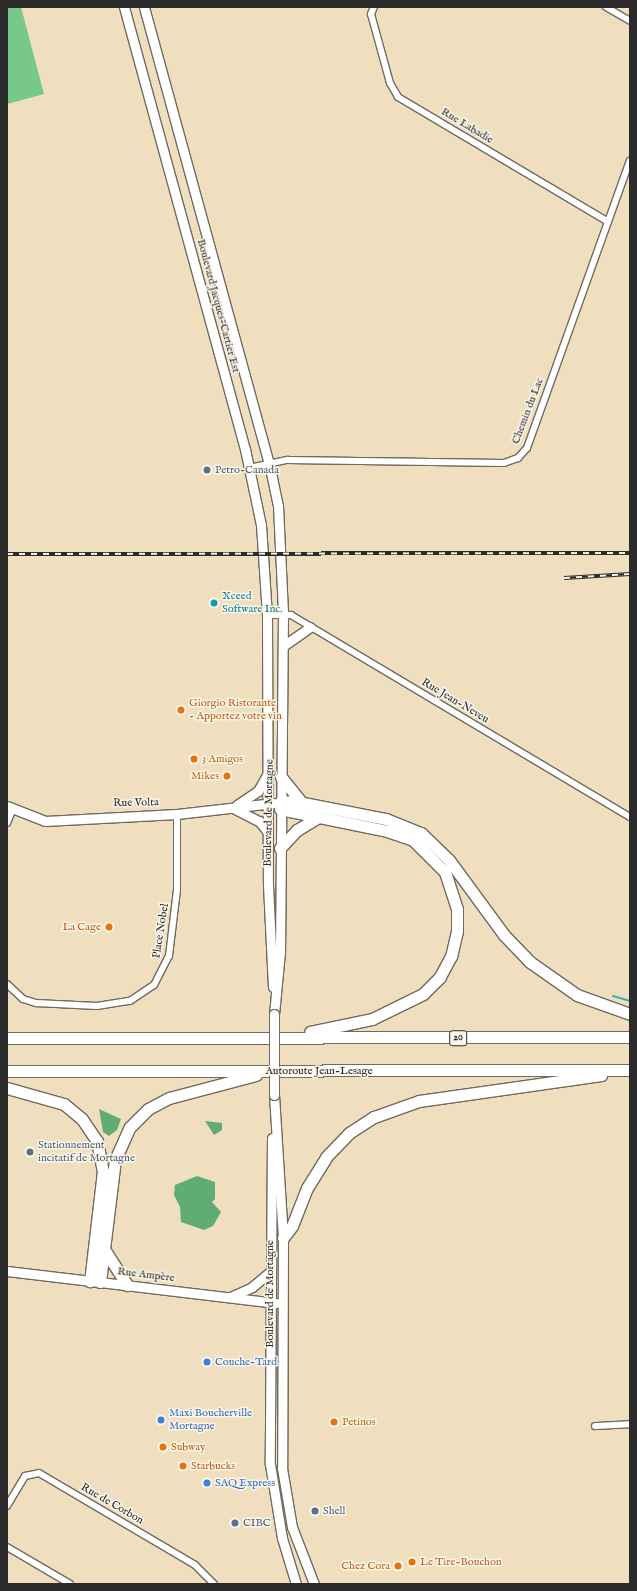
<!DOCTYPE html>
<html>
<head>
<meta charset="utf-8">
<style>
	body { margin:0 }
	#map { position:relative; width:637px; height:1591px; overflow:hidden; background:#efdfbf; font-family:"IM FELL English",serif }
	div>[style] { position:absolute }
	.green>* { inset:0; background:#77c889 }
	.forest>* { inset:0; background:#61ac75 }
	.stream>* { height:2px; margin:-1px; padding:0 1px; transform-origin:1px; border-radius:1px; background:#3daeb7 }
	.roads { filter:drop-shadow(1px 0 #706a5f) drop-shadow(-1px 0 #706a5f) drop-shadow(0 1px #706a5f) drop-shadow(0 -1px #706a5f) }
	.street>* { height:6px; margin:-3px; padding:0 3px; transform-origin:3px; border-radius:3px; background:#fff }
	.secondary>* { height:9px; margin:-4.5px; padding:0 4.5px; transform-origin:4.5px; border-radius:4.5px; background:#fff }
	.highway>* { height:11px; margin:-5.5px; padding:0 5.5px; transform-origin:5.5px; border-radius:5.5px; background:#fff }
	.rail>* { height:3.5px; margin-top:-1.75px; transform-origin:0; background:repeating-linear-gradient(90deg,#fbf7ec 0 6px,#2b2b2b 0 12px); box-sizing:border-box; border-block:1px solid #2b2b2b }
	.bridges { filter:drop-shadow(1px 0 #706a5f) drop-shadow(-1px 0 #706a5f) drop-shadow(0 1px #706a5f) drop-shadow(0 -1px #706a5f) }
	.secondary-bridge>* { height:9px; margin:-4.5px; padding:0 4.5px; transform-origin:4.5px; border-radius:4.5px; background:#fff }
	.dots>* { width:11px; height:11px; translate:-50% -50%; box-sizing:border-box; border:2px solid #fbf7ec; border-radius:50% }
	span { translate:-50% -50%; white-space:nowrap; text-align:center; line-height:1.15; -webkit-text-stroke:3px #fbf7ec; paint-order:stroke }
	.shield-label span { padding:1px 3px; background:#fbf7ec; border:1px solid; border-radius:3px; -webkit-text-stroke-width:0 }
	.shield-label { font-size:10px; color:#2b2b2b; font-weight:700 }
	.street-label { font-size:11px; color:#2b2b2b }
	.service-label { font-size:11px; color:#4e5e75 }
	.left { translate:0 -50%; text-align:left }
	.culture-label { font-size:11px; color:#0d838f }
	.food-label { font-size:11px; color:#c56008 }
	.right { translate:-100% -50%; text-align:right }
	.shop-label { font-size:11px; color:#366cbe }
	.frame { position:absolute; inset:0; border:8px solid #2b2b2b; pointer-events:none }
</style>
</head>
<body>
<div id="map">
	<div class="green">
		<i style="clip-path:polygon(7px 7px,21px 7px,44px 94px,7px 104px)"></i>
	</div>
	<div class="forest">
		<i style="clip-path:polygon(99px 1109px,121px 1119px,117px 1130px,109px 1136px,103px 1132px)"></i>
		<i style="clip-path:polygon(205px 1121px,222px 1123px,222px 1130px,214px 1135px)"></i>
		<i style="clip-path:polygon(197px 1176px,215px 1182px,215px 1199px,212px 1202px,221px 1212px,213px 1226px,204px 1230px,181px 1222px,180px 1207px,174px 1195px,175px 1185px)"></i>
	</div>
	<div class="stream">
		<i style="left:613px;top:996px;width:18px;rotate:16deg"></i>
	</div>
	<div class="roads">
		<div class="street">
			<i style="left:374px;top:7px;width:8px;rotate:113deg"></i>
			<i style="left:371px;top:14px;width:72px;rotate:74.6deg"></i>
			<i style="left:390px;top:83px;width:16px;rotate:60deg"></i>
			<i style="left:398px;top:97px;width:243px;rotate:30.7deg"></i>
			<i style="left:606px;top:7px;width:28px;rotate:30deg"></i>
			<i style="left:249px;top:468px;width:40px;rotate:-12deg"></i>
			<i style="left:288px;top:460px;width:216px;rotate:0.8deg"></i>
			<i style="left:504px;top:463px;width:15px;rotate:-20deg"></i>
			<i style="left:518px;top:458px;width:13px;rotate:-48deg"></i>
			<i style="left:527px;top:448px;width:305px;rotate:-70.3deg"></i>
			<i style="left:267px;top:615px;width:24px"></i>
			<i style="left:291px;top:615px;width:395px;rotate:30.8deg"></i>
			<i style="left:7px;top:823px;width:15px;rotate:-67deg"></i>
			<i style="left:7px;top:984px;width:22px;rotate:43deg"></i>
			<i style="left:23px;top:999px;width:14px;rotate:17deg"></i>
			<i style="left:36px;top:1003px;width:61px;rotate:2.8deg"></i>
			<i style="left:97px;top:1006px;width:33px;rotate:-9deg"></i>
			<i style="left:130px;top:1001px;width:29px;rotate:-34deg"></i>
			<i style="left:154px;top:985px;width:33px;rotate:-63deg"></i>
			<i style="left:169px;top:956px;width:66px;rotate:-83.1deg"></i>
			<i style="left:177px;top:890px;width:76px;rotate:-90deg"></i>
			<i style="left:595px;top:1426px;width:35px;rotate:-3deg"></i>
			<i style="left:7px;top:1506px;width:35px;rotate:-59deg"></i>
			<i style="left:25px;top:1476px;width:14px;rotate:-12deg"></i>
			<i style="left:39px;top:1473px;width:181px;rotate:30.5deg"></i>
			<i style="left:195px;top:1565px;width:27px;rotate:45deg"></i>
			<i style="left:7px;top:1547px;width:73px;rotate:30.4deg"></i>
		</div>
		<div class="secondary">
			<i style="left:124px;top:7px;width:458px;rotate:74.7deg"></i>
			<i style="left:245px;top:449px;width:78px;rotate:78.1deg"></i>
			<i style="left:261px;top:525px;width:90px;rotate:86.2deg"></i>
			<i style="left:267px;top:615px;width:270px;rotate:89.8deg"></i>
			<i style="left:268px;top:885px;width:102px;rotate:87.2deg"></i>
			<i style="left:144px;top:7px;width:473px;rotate:74.7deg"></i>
			<i style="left:269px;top:463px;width:44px;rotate:78.2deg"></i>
			<i style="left:278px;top:506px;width:107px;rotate:87.3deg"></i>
			<i style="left:283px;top:613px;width:339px;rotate:90.5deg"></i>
			<i style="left:280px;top:952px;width:62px;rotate:95.5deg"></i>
			<i style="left:283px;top:646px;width:33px;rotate:-35deg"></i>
			<i style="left:237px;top:805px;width:25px;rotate:-34deg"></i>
			<i style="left:258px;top:791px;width:21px;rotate:-61deg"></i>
			<i style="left:7px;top:806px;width:41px;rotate:21.5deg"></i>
			<i style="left:45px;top:821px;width:132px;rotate:-3deg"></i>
			<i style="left:177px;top:814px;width:97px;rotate:-6.5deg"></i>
			<i style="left:233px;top:808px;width:29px;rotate:27deg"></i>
			<i style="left:259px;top:821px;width:14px;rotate:51deg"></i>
			<i style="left:274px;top:1095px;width:143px;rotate:86.4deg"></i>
			<i style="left:283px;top:1238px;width:230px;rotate:90.2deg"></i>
			<i style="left:282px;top:1468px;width:60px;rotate:80.4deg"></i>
			<i style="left:292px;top:1527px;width:61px;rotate:68.9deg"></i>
			<i style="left:272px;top:1138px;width:326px;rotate:90.4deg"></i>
			<i style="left:270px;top:1464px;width:75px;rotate:80.8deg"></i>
			<i style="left:282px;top:1538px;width:48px;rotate:73.1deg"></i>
			<i style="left:7px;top:1271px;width:271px;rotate:6.8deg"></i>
			<i style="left:230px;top:1297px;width:24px;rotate:-24deg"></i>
			<i style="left:252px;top:1287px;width:23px;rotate:-40deg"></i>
		</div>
		<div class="highway">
			<i style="left:281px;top:777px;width:33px;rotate:51deg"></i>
			<i style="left:280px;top:802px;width:13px;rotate:-4deg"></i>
			<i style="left:293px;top:801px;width:95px;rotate:11deg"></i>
			<i style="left:386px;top:819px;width:38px;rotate:22deg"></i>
			<i style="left:421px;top:833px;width:39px;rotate:44deg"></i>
			<i style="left:449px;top:860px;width:93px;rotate:53.7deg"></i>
			<i style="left:504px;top:935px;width:37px;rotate:46deg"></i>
			<i style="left:530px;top:962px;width:57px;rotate:35.1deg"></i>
			<i style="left:577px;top:995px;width:56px;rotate:19.7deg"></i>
			<i style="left:280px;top:809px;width:109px;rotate:11.6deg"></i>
			<i style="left:387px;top:831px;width:28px;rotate:19deg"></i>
			<i style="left:413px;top:840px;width:45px;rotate:45deg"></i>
			<i style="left:445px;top:872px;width:39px;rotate:72deg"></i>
			<i style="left:457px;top:909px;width:22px;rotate:90deg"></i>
			<i style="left:457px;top:931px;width:26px;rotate:103deg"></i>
			<i style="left:451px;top:956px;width:24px;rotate:118deg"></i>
			<i style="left:440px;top:977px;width:24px;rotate:135deg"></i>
			<i style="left:423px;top:994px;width:57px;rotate:153.9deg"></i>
			<i style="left:372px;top:1019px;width:63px;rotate:168.2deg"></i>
			<i style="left:280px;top:848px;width:25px;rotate:-47deg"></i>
			<i style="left:297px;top:830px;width:23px;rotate:-31deg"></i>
			<i style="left:7px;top:1038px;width:623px;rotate:-0.09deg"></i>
			<i style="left:7px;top:1071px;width:623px;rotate:-0.09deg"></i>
			<i style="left:7px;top:1088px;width:59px;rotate:15.7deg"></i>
			<i style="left:64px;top:1104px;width:23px;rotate:40deg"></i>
			<i style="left:82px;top:1119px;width:27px;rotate:56deg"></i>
			<i style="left:97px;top:1141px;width:31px;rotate:79deg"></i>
			<i style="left:103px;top:1171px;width:111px;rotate:96.7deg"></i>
			<i style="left:283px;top:1238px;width:15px;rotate:-53deg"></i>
			<i style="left:292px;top:1226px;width:41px;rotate:-68.5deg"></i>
			<i style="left:307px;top:1188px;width:36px;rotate:-58deg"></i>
			<i style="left:326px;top:1157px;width:33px;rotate:-46deg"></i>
			<i style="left:349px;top:1133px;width:30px;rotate:-33deg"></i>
			<i style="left:374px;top:1117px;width:48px;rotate:-19.6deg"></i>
			<i style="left:419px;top:1101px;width:184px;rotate:-8.1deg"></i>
			<i style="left:104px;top:1249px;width:43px;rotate:57.4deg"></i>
			<i style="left:100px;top:1282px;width:123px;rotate:-83deg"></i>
			<i style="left:115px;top:1160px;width:36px;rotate:-66deg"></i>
			<i style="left:130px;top:1127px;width:25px;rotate:-45deg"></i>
			<i style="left:148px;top:1109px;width:24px;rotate:-28deg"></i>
			<i style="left:169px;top:1098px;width:90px;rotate:-14.8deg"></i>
		</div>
	</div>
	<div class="rail">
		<i style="left:7px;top:554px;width:623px;rotate:-0.09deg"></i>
		<i style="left:564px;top:578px;width:66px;rotate:-3.5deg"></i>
	</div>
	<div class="bridges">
		<div class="secondary-bridge">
			<i style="left:274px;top:1095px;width:81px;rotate:-90deg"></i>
		</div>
	</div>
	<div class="dots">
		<i style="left:207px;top:470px;background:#5c6f8a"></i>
		<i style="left:214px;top:603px;background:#0f9aa8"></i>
		<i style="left:181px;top:710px;background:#e8710a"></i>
		<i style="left:194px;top:759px;background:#e8710a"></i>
		<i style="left:227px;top:776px;background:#e8710a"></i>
		<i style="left:109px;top:927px;background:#e8710a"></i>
		<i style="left:30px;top:1152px;background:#5c6f8a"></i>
		<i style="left:207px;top:1362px;background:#3f7fe0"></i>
		<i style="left:161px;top:1420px;background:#3f7fe0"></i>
		<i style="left:334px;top:1422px;background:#e8710a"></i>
		<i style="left:163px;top:1447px;background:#e8710a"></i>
		<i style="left:183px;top:1466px;background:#e8710a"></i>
		<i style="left:207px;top:1483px;background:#3f7fe0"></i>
		<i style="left:315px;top:1511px;background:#5c6f8a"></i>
		<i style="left:235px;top:1523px;background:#5c6f8a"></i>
		<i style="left:412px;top:1562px;background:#e8710a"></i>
		<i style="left:398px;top:1566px;background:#e8710a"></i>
	</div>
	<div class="shield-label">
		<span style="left:458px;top:1038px">20</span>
	</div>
	<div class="street-label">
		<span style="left:467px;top:126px;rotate:31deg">Rue Labadie</span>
		<span style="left:218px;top:306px;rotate:75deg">Boulevard Jacques-Cartier Est</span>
		<span style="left:528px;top:411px;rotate:-69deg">Chemin du Lac</span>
		<span style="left:455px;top:701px;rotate:31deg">Rue Jean-Neveu</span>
		<span style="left:136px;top:803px;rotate:-1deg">Rue Volta</span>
		<span style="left:269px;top:813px;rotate:-89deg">Boulevard de Mortagne</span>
		<span style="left:161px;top:931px;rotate:-81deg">Place Nobel</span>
		<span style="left:319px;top:1071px">Autoroute Jean-Lesage</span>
		<span style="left:146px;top:1275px;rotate:7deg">Rue Ampère</span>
		<span style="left:270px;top:1294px;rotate:-90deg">Boulevard de Mortagne</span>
		<span style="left:112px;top:1504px;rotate:30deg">Rue de Corbon</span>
	</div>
	<div class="service-label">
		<span class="left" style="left:215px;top:470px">Petro-Canada</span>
		<span class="left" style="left:38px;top:1152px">Stationnement<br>incitatif de Mortagne</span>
		<span class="left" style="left:323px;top:1511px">Shell</span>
		<span class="left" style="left:243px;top:1523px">CIBC</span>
	</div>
	<div class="culture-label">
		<span class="left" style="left:222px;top:603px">Xceed<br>Software Inc.</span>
	</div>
	<div class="food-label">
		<span class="left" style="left:189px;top:710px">Giorgio Ristorante<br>- Apportez votre vin</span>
		<span class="left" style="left:202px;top:759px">3 Amigos</span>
		<span class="right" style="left:219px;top:776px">Mikes</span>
		<span class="right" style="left:101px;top:927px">La Cage</span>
		<span class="left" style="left:342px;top:1422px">Petinos</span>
		<span class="left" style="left:171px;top:1447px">Subway</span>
		<span class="left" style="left:191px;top:1466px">Starbucks</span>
		<span class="left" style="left:420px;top:1562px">Le Tire-Bouchon</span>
		<span class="right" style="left:390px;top:1566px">Chez Cora</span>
	</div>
	<div class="shop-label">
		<span class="left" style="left:215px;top:1362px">Couche-Tard</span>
		<span class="left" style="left:169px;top:1420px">Maxi Boucherville<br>Mortagne</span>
		<span class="left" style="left:215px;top:1483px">SAQ Express</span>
	</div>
	<div class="frame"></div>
</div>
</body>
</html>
